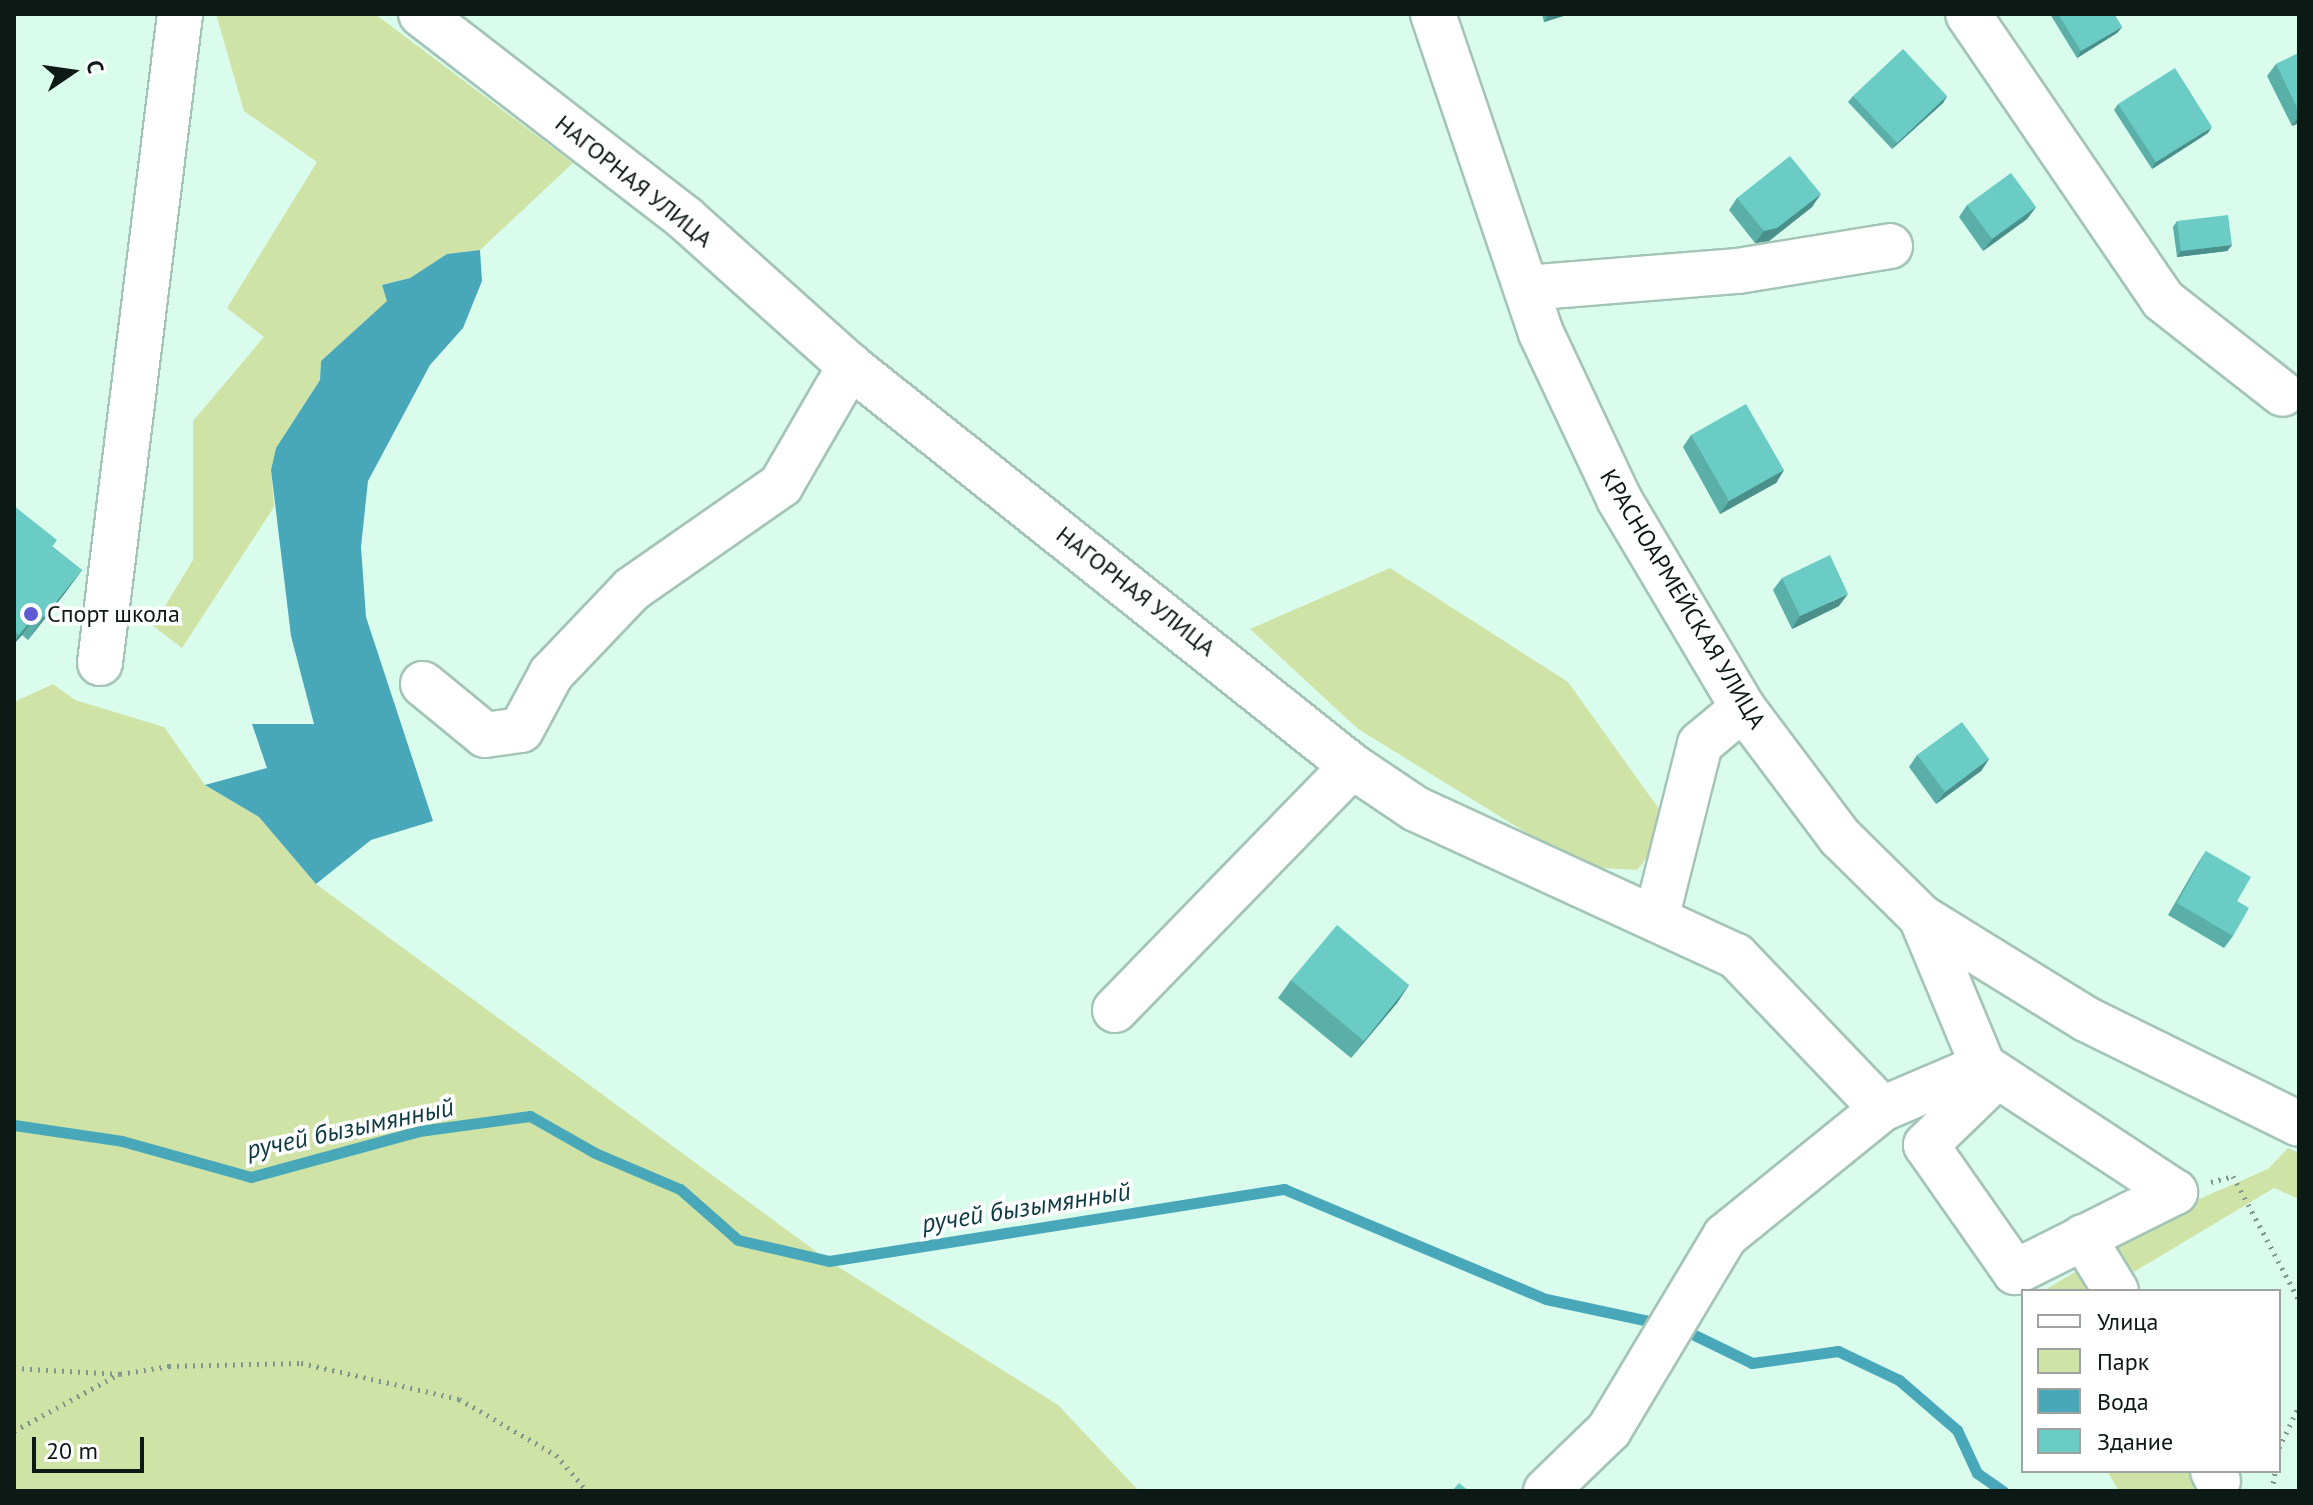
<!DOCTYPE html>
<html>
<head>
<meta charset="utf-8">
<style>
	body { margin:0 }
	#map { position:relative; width:2313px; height:1505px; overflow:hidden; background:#dafced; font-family:"PT Sans",sans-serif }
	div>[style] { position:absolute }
	.green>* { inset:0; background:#d0e3a7 }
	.water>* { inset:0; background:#48a8ba }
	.stream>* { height:11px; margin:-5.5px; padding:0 5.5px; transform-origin:5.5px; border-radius:5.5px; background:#48a8ba }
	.path>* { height:5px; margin-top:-2.5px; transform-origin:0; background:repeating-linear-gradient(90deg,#7e968c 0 2px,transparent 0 8px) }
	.roads { filter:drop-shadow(2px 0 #a3c4b6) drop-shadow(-2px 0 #a3c4b6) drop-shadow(0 2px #a3c4b6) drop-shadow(0 -2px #a3c4b6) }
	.minor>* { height:44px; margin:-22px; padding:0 22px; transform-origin:22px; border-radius:22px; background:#fff }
	.wall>* { inset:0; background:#5bafa9 }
	.shaded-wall>* { inset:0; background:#4a8f8a }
	.building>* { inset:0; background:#6accc5 }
	.dots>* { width:22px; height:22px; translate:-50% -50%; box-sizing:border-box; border:4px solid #fff; border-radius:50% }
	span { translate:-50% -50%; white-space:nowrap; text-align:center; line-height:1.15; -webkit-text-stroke:7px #fff; paint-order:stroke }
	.street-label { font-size:24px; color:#0d1914 }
	.poi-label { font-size:24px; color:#0d1914 }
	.left { translate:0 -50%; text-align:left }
	.water-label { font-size:26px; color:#0d3a42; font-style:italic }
	.frame { position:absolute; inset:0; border:16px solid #0d1914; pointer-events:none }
	.legend { position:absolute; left:2021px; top:1289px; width:260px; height:184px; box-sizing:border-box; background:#fff; border:2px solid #9ea3a1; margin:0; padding:10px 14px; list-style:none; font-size:24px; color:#0d1914 }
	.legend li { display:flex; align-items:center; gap:16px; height:40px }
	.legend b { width:40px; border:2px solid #9ea3a1 }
	.north { position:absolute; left:32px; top:32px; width:80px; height:80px; -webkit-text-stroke:6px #fff; paint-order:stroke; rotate:77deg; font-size:22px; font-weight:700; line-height:32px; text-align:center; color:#0d1914 }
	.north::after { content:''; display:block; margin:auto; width:28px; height:36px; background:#0d1914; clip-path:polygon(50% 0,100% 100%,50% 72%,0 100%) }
	.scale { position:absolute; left:32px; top:1437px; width:112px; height:36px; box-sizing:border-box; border:4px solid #0d1914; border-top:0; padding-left:10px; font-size:24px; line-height:28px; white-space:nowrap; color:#0d1914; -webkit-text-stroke:6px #fff; paint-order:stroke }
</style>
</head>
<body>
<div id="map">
	<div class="green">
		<i style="clip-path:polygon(216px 14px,375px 14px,573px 163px,480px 250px,447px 254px,410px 278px,382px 285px,388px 301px,321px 361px,320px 380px,276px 448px,271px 470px,274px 507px,182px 648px,153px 626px,193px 560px,193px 421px,264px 337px,227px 308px,317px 162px,244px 111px)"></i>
		<i style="clip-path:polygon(1390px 568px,1568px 682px,1672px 827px,1637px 870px,1582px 867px,1358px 729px,1250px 629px)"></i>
		<i style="clip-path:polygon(53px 684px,75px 700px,164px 727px,205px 785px,259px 817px,316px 884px,829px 1261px,1058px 1405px,1139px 1491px,14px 1491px,14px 702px)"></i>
		<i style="clip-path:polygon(2288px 1148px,2299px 1153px,2299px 1199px,2274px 1188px,2102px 1291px,2043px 1291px,2197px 1200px,2268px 1169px)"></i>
		<i style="clip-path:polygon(2107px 1471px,2191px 1471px,2203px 1491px,2119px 1491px)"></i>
	</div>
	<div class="water">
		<i style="clip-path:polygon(480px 250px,482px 281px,463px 328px,430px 365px,368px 481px,361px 547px,366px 617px,433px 821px,371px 840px,316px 884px,259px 817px,205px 785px,267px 768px,252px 724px,314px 724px,291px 636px,271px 470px,276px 448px,320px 380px,321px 361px,387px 301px,382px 285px,410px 278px,447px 254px)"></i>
	</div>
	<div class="stream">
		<i style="left:14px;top:1125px;width:109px;rotate:8.4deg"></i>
		<i style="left:122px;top:1141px;width:134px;rotate:15.6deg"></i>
		<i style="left:251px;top:1177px;width:174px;rotate:-15.3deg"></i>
		<i style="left:419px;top:1131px;width:112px;rotate:-7.7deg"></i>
		<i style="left:530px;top:1116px;width:75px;rotate:29.6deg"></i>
		<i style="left:595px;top:1153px;width:92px;rotate:23deg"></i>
		<i style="left:680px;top:1189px;width:77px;rotate:41.3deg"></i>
		<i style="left:738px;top:1240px;width:93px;rotate:13deg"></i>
		<i style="left:829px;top:1261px;width:461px;rotate:-9deg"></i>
		<i style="left:1284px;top:1189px;width:284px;rotate:22.8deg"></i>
		<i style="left:1546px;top:1299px;width:120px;rotate:12.1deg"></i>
		<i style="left:1680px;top:1328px;width:80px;rotate:25.9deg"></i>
		<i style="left:1752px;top:1363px;width:87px;rotate:-7.9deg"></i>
		<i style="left:1838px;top:1351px;width:68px;rotate:25.4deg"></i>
		<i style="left:1899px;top:1380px;width:77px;rotate:40.8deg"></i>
		<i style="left:1957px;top:1430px;width:47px;rotate:65.1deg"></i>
		<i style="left:1977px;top:1473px;width:32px;rotate:35deg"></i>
	</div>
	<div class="path">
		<i style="left:2211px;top:1182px;width:23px;rotate:-15deg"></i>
		<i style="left:2233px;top:1176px;width:140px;rotate:62deg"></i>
		<i style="left:14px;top:1368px;width:106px;rotate:3.2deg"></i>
		<i style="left:120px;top:1374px;width:50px;rotate:-9.3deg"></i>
		<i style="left:169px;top:1366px;width:132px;rotate:-1.3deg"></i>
		<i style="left:301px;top:1363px;width:162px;rotate:12.8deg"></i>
		<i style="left:459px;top:1399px;width:112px;rotate:30deg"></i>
		<i style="left:556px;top:1455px;width:48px;rotate:49.3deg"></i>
		<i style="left:14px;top:1431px;width:119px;rotate:-28.5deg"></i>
		<i style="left:2279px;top:1448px;width:47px;rotate:-64.5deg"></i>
		<i style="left:2272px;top:1491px;width:20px;rotate:-81deg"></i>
	</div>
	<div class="roads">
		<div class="minor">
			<i style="left:421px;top:14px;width:334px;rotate:37.7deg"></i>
			<i style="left:685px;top:218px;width:222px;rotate:41.9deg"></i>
			<i style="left:850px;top:366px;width:642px;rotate:38.55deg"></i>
			<i style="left:1352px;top:766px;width:77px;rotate:33.9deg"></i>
			<i style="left:1416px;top:809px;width:352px;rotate:24.7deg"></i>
			<i style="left:1736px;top:956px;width:211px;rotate:46.3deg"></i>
			<i style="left:1433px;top:14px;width:337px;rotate:71.3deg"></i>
			<i style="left:1541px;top:333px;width:183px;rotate:64.8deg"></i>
			<i style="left:1619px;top:499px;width:243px;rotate:59.3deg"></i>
			<i style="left:1743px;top:708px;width:161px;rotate:53.1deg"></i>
			<i style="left:1840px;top:837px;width:114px;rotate:44.6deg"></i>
			<i style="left:1921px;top:917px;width:194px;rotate:31.7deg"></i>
			<i style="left:2086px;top:1019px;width:237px;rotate:26.2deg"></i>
			<i style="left:1968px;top:14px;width:346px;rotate:55.7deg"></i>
			<i style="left:2163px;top:300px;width:152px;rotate:38.1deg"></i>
			<i style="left:1526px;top:288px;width:213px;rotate:-4.6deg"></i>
			<i style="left:1738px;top:271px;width:154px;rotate:-9.3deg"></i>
			<i style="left:100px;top:663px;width:654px;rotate:-82.97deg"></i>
			<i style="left:423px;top:684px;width:80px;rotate:39.4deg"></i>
			<i style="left:485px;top:735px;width:36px;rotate:-8deg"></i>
			<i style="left:521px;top:730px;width:64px;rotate:-61.8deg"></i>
			<i style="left:551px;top:674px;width:117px;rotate:-46.4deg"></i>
			<i style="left:632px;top:589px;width:182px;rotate:-34.9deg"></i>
			<i style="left:781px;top:485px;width:138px;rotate:-59.9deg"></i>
			<i style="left:1657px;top:915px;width:176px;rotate:-75.9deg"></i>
			<i style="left:1700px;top:744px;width:56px;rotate:-39.9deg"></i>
			<i style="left:1921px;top:917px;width:161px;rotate:67.4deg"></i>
			<i style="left:1983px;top:1066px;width:230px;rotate:33.3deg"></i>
			<i style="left:2175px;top:1192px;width:179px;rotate:153.4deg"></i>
			<i style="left:2015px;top:1272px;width:155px;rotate:-125deg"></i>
			<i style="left:1926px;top:1145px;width:98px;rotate:-44.2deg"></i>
			<i style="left:1115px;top:1010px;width:340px;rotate:-45.8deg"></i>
			<i style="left:2083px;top:1237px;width:63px;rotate:58.6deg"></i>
			<i style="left:2213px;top:1471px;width:11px;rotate:63deg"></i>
			<i style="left:1546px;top:1491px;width:88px;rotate:-44.1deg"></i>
			<i style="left:1609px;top:1430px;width:226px;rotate:-59.1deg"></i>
			<i style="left:1725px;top:1236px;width:202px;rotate:-39deg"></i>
			<i style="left:1882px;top:1109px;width:110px;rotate:-23.1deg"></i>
		</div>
	</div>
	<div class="wall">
		<i style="clip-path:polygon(1542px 14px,1570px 14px,1544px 22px)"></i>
		<i style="clip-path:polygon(2050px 14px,2114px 14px,2122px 27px,2117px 33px,2077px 58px)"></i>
		<i style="clip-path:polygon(2299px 53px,2299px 123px,2292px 126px,2267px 76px,2276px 64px)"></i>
		<i style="clip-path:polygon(1853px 96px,1947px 96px,1943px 103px,1892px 149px,1848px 102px)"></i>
		<i style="clip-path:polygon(2118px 104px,2208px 133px,2152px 169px,2114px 110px)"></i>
		<i style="clip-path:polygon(1737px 198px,1812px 207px,1769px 241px,1755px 243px,1729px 210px)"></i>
		<i style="clip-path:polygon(1967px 205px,2036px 207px,2027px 219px,1983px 251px,1959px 217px)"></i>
		<i style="clip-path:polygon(2177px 221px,2232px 245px,2227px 251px,2177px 257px,2173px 227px)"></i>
		<i style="clip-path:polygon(1691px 435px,1784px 470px,1776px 483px,1720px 514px,1683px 447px)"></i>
		<i style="clip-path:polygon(14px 506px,53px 547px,82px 570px,65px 593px,28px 640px,22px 635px,14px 644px)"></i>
		<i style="clip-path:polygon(1782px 578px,1839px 606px,1792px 629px,1773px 590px)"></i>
		<i style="clip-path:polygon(1917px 755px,1989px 759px,1981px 771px,1936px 804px,1909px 767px)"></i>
		<i style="clip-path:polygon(2206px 851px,2237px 901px,2233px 936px,2224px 948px,2168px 915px,2198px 863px)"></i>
		<i style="clip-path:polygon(1291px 980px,1409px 985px,1397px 1003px,1351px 1058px,1278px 998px)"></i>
	</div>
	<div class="shaded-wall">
		<i style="clip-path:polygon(1554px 14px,1570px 14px,1544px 22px,1548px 16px)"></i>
		<i style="clip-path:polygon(2122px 27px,2117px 33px,2077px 58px,2081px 51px)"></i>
		<i style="clip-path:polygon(1947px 96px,1943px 103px,1892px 149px,1897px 143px)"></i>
		<i style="clip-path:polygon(2299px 116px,2299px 123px,2292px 126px)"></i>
		<i style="clip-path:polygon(2212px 127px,2208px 133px,2152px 169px,2156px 162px)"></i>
		<i style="clip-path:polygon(1821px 194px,1812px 207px,1769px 241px,1755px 243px,1764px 231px)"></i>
		<i style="clip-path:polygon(2036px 207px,2027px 219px,1983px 251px,1992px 239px)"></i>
		<i style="clip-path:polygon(2232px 245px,2227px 251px,2177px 257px,2181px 251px)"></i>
		<i style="clip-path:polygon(1784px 470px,1776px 483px,1720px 514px,1729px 501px)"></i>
		<i style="clip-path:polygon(82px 570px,65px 593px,28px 640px,44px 617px)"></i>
		<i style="clip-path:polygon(1848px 594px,1839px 606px,1792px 629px,1800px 616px)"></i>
		<i style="clip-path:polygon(38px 612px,22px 635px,14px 644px,14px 642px,19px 635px)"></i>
		<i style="clip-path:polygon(1989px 759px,1981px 771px,1936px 804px,1945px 792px)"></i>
		<i style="clip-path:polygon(1409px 985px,1397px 1003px,1351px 1058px,1364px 1041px)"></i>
	</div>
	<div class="building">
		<i style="clip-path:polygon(2058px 14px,2114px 14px,2122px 27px,2081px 51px)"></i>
		<i style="clip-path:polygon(1903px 49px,1947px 96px,1897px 143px,1853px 96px)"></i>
		<i style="clip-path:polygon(2299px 53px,2299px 112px,2276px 64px)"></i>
		<i style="clip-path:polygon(2175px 68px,2212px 127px,2156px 162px,2118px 104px)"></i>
		<i style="clip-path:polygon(1790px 156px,1821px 194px,1777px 228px,1764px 231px,1737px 198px)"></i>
		<i style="clip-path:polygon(2011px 173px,2036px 207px,1992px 239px,1967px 205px)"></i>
		<i style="clip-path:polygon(2228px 215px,2232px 245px,2181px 251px,2177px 221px)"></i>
		<i style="clip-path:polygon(1746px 404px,1784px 470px,1729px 501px,1691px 435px)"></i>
		<i style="clip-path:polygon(14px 506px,57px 540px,52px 547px,82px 570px,44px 617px,38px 612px,19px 635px,14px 631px)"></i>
		<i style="clip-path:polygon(1830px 555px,1848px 594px,1800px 616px,1782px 578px)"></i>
		<i style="clip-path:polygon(1962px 722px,1989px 759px,1945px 792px,1917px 755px)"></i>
		<i style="clip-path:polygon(2206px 851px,2251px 877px,2237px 901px,2249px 908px,2233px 936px,2177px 903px)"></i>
		<i style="clip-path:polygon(1337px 925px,1409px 985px,1364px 1041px,1291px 980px)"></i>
		<i style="clip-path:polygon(1459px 1483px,1469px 1491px,1452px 1491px)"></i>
	</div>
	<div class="dots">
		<i style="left:31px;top:614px;background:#5d5ad3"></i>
	</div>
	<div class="street-label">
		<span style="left:634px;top:181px;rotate:39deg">НАГОРНАЯ УЛИЦА</span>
		<span style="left:1136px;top:591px;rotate:38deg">НАГОРНАЯ УЛИЦА</span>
		<span style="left:1683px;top:599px;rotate:59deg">КРАСНОАРМЕЙСКАЯ УЛИЦА</span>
	</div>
	<div class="poi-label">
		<span class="left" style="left:47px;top:614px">Спорт школа</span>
	</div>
	<div class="water-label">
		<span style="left:350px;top:1128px;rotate:-12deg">ручей бызымянный</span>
		<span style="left:1026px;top:1207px;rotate:-9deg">ручей бызымянный</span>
	</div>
	<div class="frame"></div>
	<ul class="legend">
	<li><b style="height:10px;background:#fff"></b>Улица</li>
	<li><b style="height:22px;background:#d0e3a7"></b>Парк</li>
	<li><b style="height:22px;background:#48a8ba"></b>Вода</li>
	<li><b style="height:22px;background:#6accc5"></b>Здание</li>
	</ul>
	<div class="north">С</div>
	<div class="scale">20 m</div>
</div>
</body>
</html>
